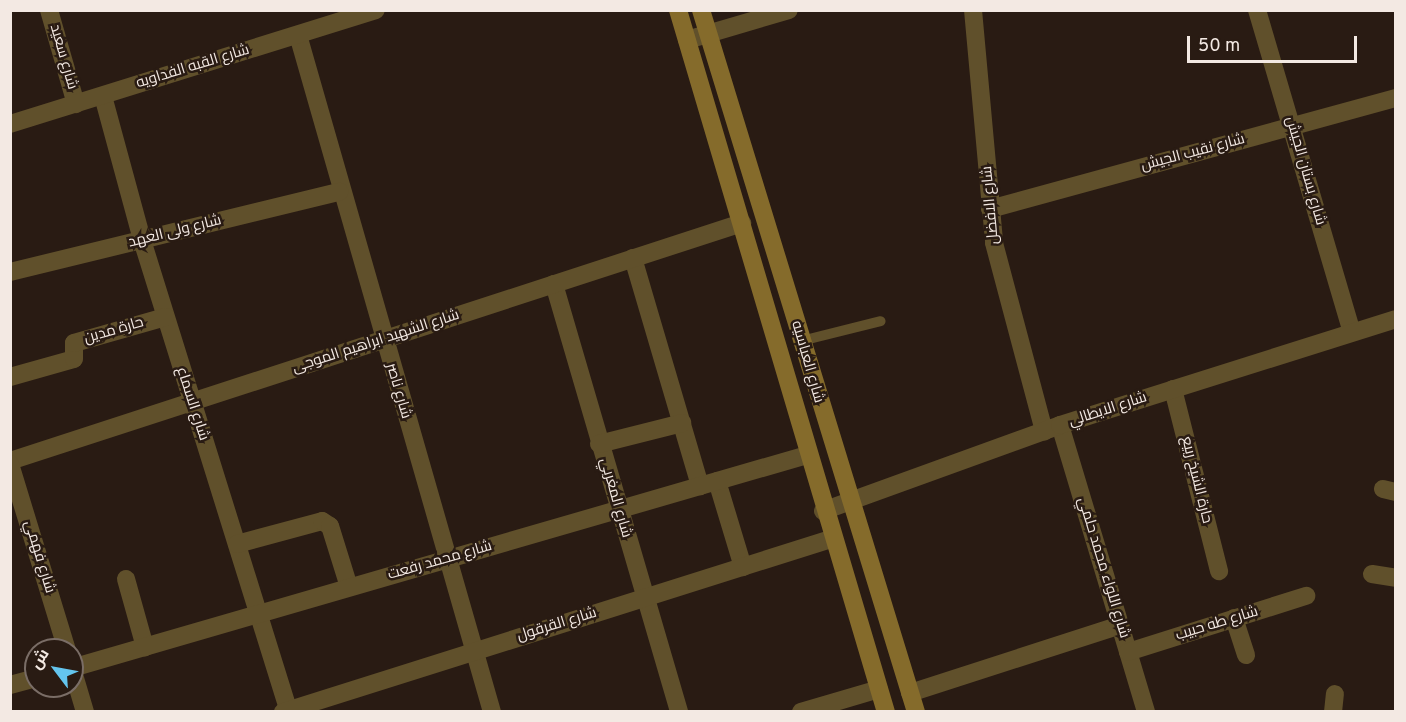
<!DOCTYPE html>
<html>
<head>
<meta charset="utf-8">
<style>
	body { margin:0 }
	#map { position:relative; width:1406px; height:722px; overflow:hidden; background:#291b13; font-family:Overpass,Cairo,sans-serif }
	div>[style] { position:absolute }
	.service>* { height:10px; margin:-5px; padding:0 5px; transform-origin:5px; border-radius:5px; background:#60502b }
	.minor>* { height:18px; margin:-9px; padding:0 9px; transform-origin:9px; border-radius:9px; background:#60502b }
	.secondary>* { height:18px; margin:-9px; padding:0 9px; transform-origin:9px; border-radius:9px; background:#856b2b }
	span { translate:-50% -50%; white-space:nowrap; text-align:center; line-height:1.15; -webkit-text-stroke:5px #291b13; paint-order:stroke }
	.street-label { font-size:15px; color:#f3e9e3 }
	.frame { position:absolute; inset:0; border:12px solid #f3e9e3; pointer-events:none }
	.north { position:absolute; left:24px; top:638px; width:60px; height:60px; box-sizing:border-box; background:#291b13; border:2px solid #7a6d66; border-radius:50%; rotate:302deg; font-size:16px; font-weight:700; line-height:24px; text-align:center; color:#f3e9e3 }
	.north::after { content:''; display:block; margin:auto; width:21px; height:27px; background:#64c5ee; clip-path:polygon(50% 0,100% 100%,50% 72%,0 100%) }
	.scale { position:absolute; left:1187px; top:36px; width:170px; height:27px; box-sizing:border-box; border:3px solid #f3e9e3; border-top:0; padding-left:8px; font-size:18px; line-height:21px; white-space:nowrap; color:#f3e9e3; -webkit-text-stroke:4px #291b13; paint-order:stroke }
</style>
</head>
<body>
<div id="map">
	<div class="service">
		<i style="left:801px;top:341px;width:82px;rotate:-14deg"></i>
	</div>
	<div class="minor">
		<i style="left:49px;top:10px;width:98px;rotate:74deg"></i>
		<i style="left:973px;top:10px;width:234px;rotate:84.8deg"></i>
		<i style="left:994px;top:243px;width:195px;rotate:75.1deg"></i>
		<i style="left:1257px;top:10px;width:336px;rotate:73.6deg"></i>
		<i style="left:298px;top:35px;width:704px;rotate:74.01deg"></i>
		<i style="left:687px;top:40px;width:106px;rotate:-16.4deg"></i>
		<i style="left:103px;top:96px;width:149px;rotate:74.8deg"></i>
		<i style="left:142px;top:240px;width:494px;rotate:72.7deg"></i>
		<i style="left:10px;top:124px;width:383px;rotate:-17.3deg"></i>
		<i style="left:990px;top:209px;width:421px;rotate:-15.3deg"></i>
		<i style="left:633px;top:258px;width:238px;rotate:73.6deg"></i>
		<i style="left:10px;top:272px;width:339px;rotate:-13.7deg"></i>
		<i style="left:554px;top:284px;width:446px;rotate:73.7deg"></i>
		<i style="left:10px;top:377px;width:66px;rotate:-15.7deg"></i>
		<i style="left:74px;top:359px;width:16px;rotate:-90deg"></i>
		<i style="left:74px;top:343px;width:95px;rotate:-15.9deg"></i>
		<i style="left:1173px;top:389px;width:188px;rotate:75.8deg"></i>
		<i style="left:1060px;top:425px;width:300px;rotate:73.3deg"></i>
		<i style="left:599px;top:444px;width:86px;rotate:-14.2deg"></i>
		<i style="left:10px;top:461px;width:770px;rotate:-18.01deg"></i>
		<i style="left:10px;top:464px;width:195px;rotate:73deg"></i>
		<i style="left:717px;top:481px;width:90px;rotate:73.2deg"></i>
		<i style="left:1383px;top:489px;width:13px;rotate:13deg"></i>
		<i style="left:823px;top:511px;width:252px;rotate:-19.9deg"></i>
		<i style="left:1060px;top:425px;width:352px;rotate:-17.5deg"></i>
		<i style="left:237px;top:544px;width:88px;rotate:-15.1deg"></i>
		<i style="left:322px;top:521px;width:9px;rotate:32deg"></i>
		<i style="left:330px;top:526px;width:64px;rotate:72.7deg"></i>
		<i style="left:1372px;top:574px;width:24px;rotate:9deg"></i>
		<i style="left:126px;top:579px;width:71px;rotate:74.4deg"></i>
		<i style="left:1234px;top:618px;width:39px;rotate:72deg"></i>
		<i style="left:1128px;top:652px;width:187px;rotate:-17.5deg"></i>
		<i style="left:72px;top:668px;width:765px;rotate:-16.16deg"></i>
		<i style="left:72px;top:668px;width:46px;rotate:73.5deg"></i>
		<i style="left:10px;top:685px;width:27px;rotate:-15deg"></i>
		<i style="left:910px;top:693px;width:221px;rotate:-17.9deg"></i>
		<i style="left:283px;top:712px;width:575px;rotate:-17.52deg"></i>
		<i style="left:801px;top:712px;width:81px;rotate:-16.4deg"></i>
		<i style="left:1333px;top:712px;width:18px;rotate:-84deg"></i>
	</div>
	<div class="secondary">
		<i style="left:678px;top:10px;width:732px;rotate:73.5deg"></i>
		<i style="left:701px;top:10px;width:734px;rotate:72.97deg"></i>
	</div>
	<div class="street-label">
		<span style="left:63px;top:57px;rotate:74deg">شارع سعيد</span>
		<span style="left:193px;top:67px;rotate:-17deg">شارع القبه الفداويه</span>
		<span style="left:1193px;top:153px;rotate:-15deg">شارع نقيب الجيش</span>
		<span style="left:1305px;top:171px;rotate:74deg">شارع بستان الجيش</span>
		<span style="left:991px;top:205px;rotate:-95deg">شارع الافضل</span>
		<span style="left:175px;top:232px;rotate:-14deg">شارع ولى العهد</span>
		<span style="left:114px;top:331px;rotate:-16deg">حارة مدين</span>
		<span style="left:376px;top:342px;rotate:-18deg">شارع الشهيد ابراهيم الموجى</span>
		<span style="left:807px;top:362px;rotate:74deg">شارع العباسيه</span>
		<span style="left:398px;top:391px;rotate:74deg">شارع ناصر</span>
		<span style="left:192px;top:404px;rotate:72deg">شارع السماع</span>
		<span style="left:1108px;top:410px;rotate:-18deg">شارع الايطالي</span>
		<span style="left:1196px;top:480px;rotate:76deg">حارة الشيخ ربيع</span>
		<span style="left:615px;top:498px;rotate:74deg">شارع المغربي</span>
		<span style="left:39px;top:557px;rotate:73deg">شارع فهمي</span>
		<span style="left:440px;top:561px;rotate:-16deg">شارع محمد رفعت</span>
		<span style="left:1103px;top:568px;rotate:73deg">شارع اللواء محمد حلمي</span>
		<span style="left:1217px;top:624px;rotate:-17deg">شارع طه حبيب</span>
		<span style="left:557px;top:625px;rotate:-17deg">شارع القرقول</span>
	</div>
	<div class="frame"></div>
	<div class="north">ش</div>
	<div class="scale">50 m</div>
</div>
</body>
</html>
